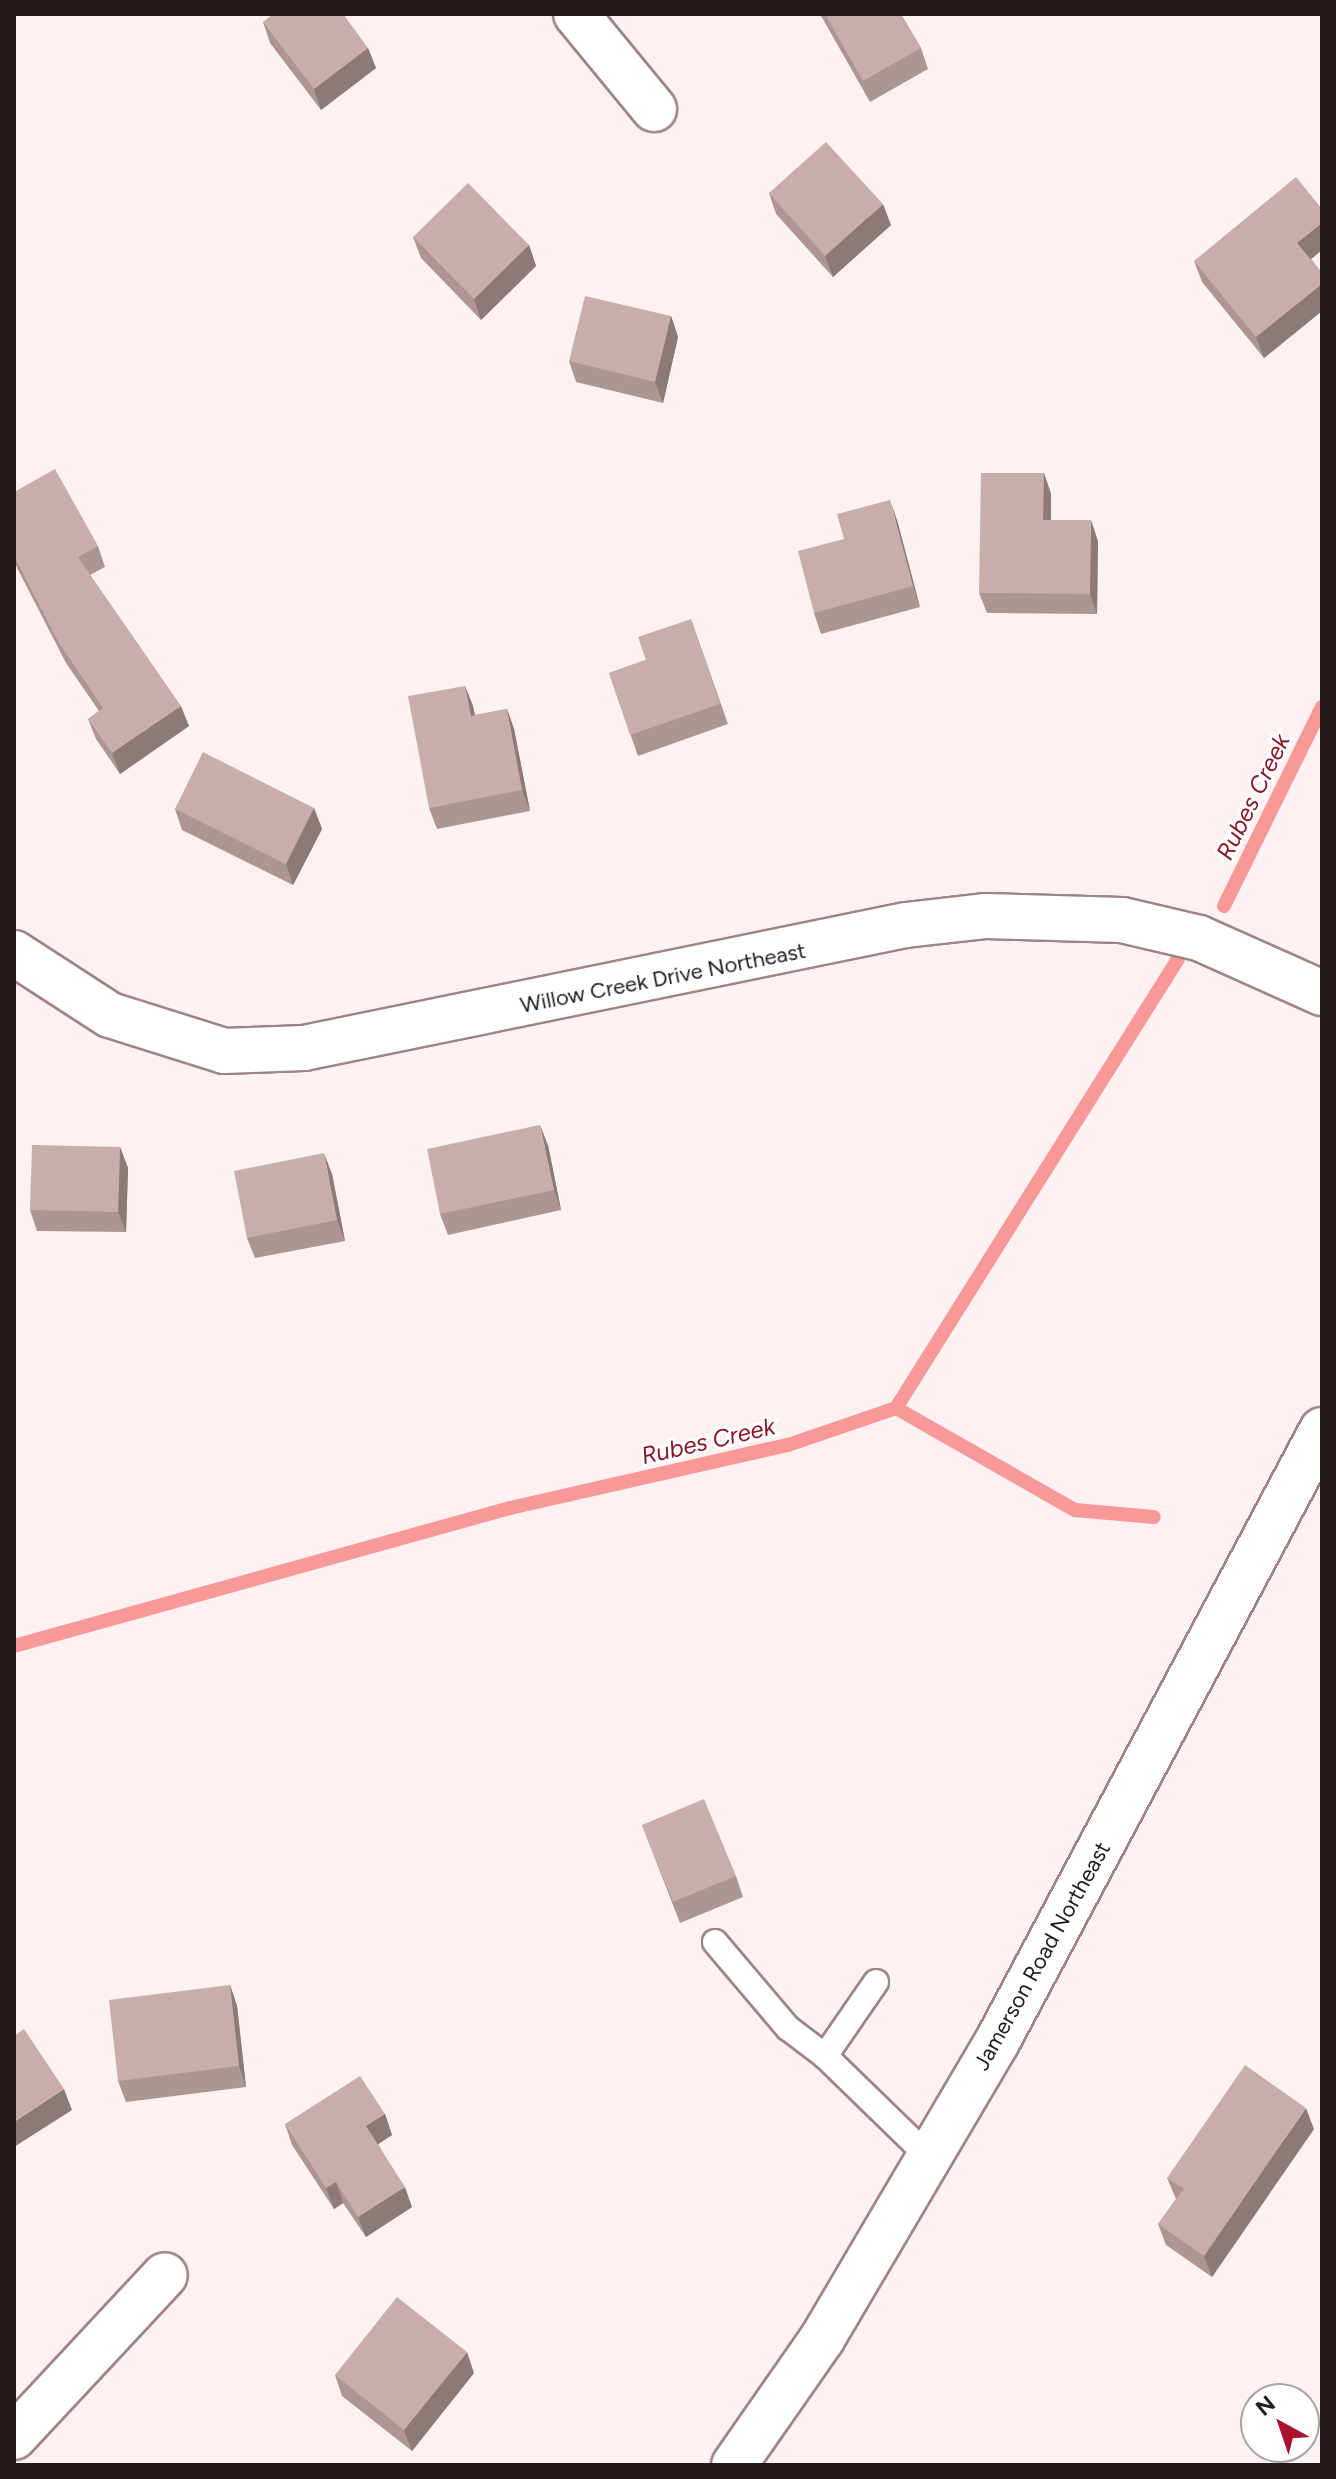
<!DOCTYPE html>
<html>
<head>
<meta charset="utf-8">
<style>
	body { margin:0 }
	#map { position:relative; width:1336px; height:2479px; overflow:hidden; background:#fdf1f1; font-family:Figtree,sans-serif }
	div>[style] { position:absolute }
	.stream>* { height:14px; margin:-7px; padding:0 7px; transform-origin:7px; border-radius:7px; background:#f89898 }
	.roads { filter:drop-shadow(2px 0 #9f8483) drop-shadow(-2px 0 #9f8483) drop-shadow(0 2px #9f8483) drop-shadow(0 -2px #9f8483) }
	.lane>* { height:24px; margin:-12px; padding:0 12px; transform-origin:12px; border-radius:12px; background:#fff }
	.street>* { height:44px; margin:-22px; padding:0 22px; transform-origin:22px; border-radius:22px; background:#fff }
	.secondary>* { height:44px; margin:-22px; padding:0 22px; transform-origin:22px; border-radius:22px; background:#fff }
	.wall>* { inset:0; background:#ad9594 }
	.shaded-wall>* { inset:0; background:#8d7978 }
	.building>* { inset:0; background:#c9adac }
	span { translate:-50% -50%; white-space:nowrap; text-align:center; line-height:1.15; -webkit-text-stroke:6px #fff; paint-order:stroke }
	.street-label { font-size:22px; color:#251b1b }
	.water-label { font-size:24px; color:#871726; font-style:italic }
	.frame { position:absolute; inset:0; border:16px solid #251b1b; pointer-events:none }
	.north { position:absolute; left:1240px; top:2383px; width:80px; height:80px; box-sizing:border-box; background:#fff; border:2px solid #a8a4a4; border-radius:50%; rotate:320deg; font-size:22px; font-weight:700; line-height:32px; text-align:center; color:#251b1b }
	.north::after { content:''; display:block; margin:auto; width:28px; height:36px; background:#a9112d; clip-path:polygon(50% 0,100% 100%,50% 72%,0 100%) }
</style>
</head>
<body>
<div id="map">
	<div class="stream">
		<i style="left:1224px;top:906px;width:222px;rotate:-63.8deg"></i>
		<i style="left:896px;top:1408px;width:206px;rotate:29.7deg"></i>
		<i style="left:1075px;top:1510px;width:79px;rotate:5.1deg"></i>
		<i style="left:14px;top:1646px;width:515px;rotate:-15.55deg"></i>
		<i style="left:510px;top:1508px;width:285px;rotate:-12.8deg"></i>
		<i style="left:788px;top:1445px;width:114px;rotate:-18.9deg"></i>
		<i style="left:896px;top:1408px;width:530px;rotate:-57.87deg"></i>
	</div>
	<div class="roads">
		<div class="lane">
			<i style="left:715px;top:1942px;width:113px;rotate:49.7deg"></i>
			<i style="left:788px;top:2028px;width:46px;rotate:37.1deg"></i>
			<i style="left:876px;top:1982px;width:90px;rotate:124.6deg"></i>
			<i style="left:825px;top:2056px;width:146px;rotate:44.2deg"></i>
		</div>
		<div class="street">
			<i style="left:576px;top:14px;width:123px;rotate:50.6deg"></i>
			<i style="left:14px;top:953px;width:114px;rotate:32.9deg"></i>
			<i style="left:110px;top:1015px;width:120px;rotate:17.5deg"></i>
			<i style="left:224px;top:1051px;width:80px;rotate:-2.1deg"></i>
			<i style="left:304px;top:1048px;width:614px;rotate:-11.55deg"></i>
			<i style="left:906px;top:925px;width:81px;rotate:-6.4deg"></i>
			<i style="left:986px;top:916px;width:136px;rotate:1.7deg"></i>
			<i style="left:1122px;top:920px;width:79px;rotate:13.2deg"></i>
			<i style="left:1199px;top:938px;width:135px;rotate:24.1deg"></i>
			<i style="left:14px;top:2437px;width:221px;rotate:-47deg"></i>
		</div>
		<div class="secondary">
			<i style="left:734px;top:2465px;width:154px;rotate:-55.1deg"></i>
			<i style="left:822px;top:2339px;width:345px;rotate:-59.5deg"></i>
			<i style="left:997px;top:2042px;width:693px;rotate:-62.03deg"></i>
		</div>
	</div>
	<div class="wall">
		<i style="clip-path:polygon(820px 14px,901px 14px,921px 48px,928px 69px,870px 102px)"></i>
		<i style="clip-path:polygon(263px 22px,368px 48px,376px 68px,321px 110px,270px 43px)"></i>
		<i style="clip-path:polygon(769px 193px,891px 225px,833px 277px,776px 214px)"></i>
		<i style="clip-path:polygon(1322px 209px,1322px 250px,1311px 259px,1322px 273px,1322px 311px,1264px 358px,1202px 282px,1194px 261px)"></i>
		<i style="clip-path:polygon(413px 237px,529px 245px,536px 266px,481px 320px,421px 258px)"></i>
		<i style="clip-path:polygon(671px 316px,678px 337px,663px 403px,576px 382px,569px 361px)"></i>
		<i style="clip-path:polygon(1044px 473px,1051px 494px,1051px 520px,1098px 541px,1097px 614px,987px 613px,979px 593px)"></i>
		<i style="clip-path:polygon(14px 492px,98px 546px,105px 567px,90px 575px,189px 726px,120px 774px,96px 739px,88px 719px,99px 711px,66px 663px,14px 562px)"></i>
		<i style="clip-path:polygon(897px 520px,920px 607px,821px 634px,814px 613px,844px 539px)"></i>
		<i style="clip-path:polygon(691px 619px,728px 724px,638px 756px,609px 673px,646px 660px)"></i>
		<i style="clip-path:polygon(465px 686px,473px 706px,475px 715px,507px 709px,514px 729px,530px 811px,437px 829px,429px 808px)"></i>
		<i style="clip-path:polygon(314px 808px,322px 829px,293px 885px,182px 830px,175px 809px)"></i>
		<i style="clip-path:polygon(548px 1145px,561px 1210px,448px 1235px,440px 1214px)"></i>
		<i style="clip-path:polygon(120px 1147px,128px 1168px,126px 1232px,37px 1231px,30px 1210px)"></i>
		<i style="clip-path:polygon(332px 1174px,345px 1241px,255px 1258px,247px 1238px)"></i>
		<i style="clip-path:polygon(642px 1825px,736px 1876px,743px 1897px,680px 1923px)"></i>
		<i style="clip-path:polygon(230px 1985px,237px 2006px,246px 2087px,126px 2102px,118px 2081px)"></i>
		<i style="clip-path:polygon(385px 2114px,392px 2135px,378px 2144px,412px 2207px,366px 2237px,343px 2203px,334px 2209px,292px 2145px,285px 2124px)"></i>
		<i style="clip-path:polygon(1314px 2129px,1212px 2277px,1166px 2245px,1158px 2224px,1176px 2199px,1167px 2178px)"></i>
		<i style="clip-path:polygon(474px 2373px,412px 2451px,342px 2396px,335px 2375px)"></i>
	</div>
	<div class="shaded-wall">
		<i style="clip-path:polygon(368px 48px,376px 68px,321px 110px,314px 89px)"></i>
		<i style="clip-path:polygon(883px 204px,891px 225px,833px 277px,825px 256px)"></i>
		<i style="clip-path:polygon(1322px 223px,1322px 250px,1305px 264px,1297px 243px)"></i>
		<i style="clip-path:polygon(529px 245px,536px 266px,481px 320px,474px 299px)"></i>
		<i style="clip-path:polygon(1322px 284px,1322px 311px,1264px 358px,1256px 337px)"></i>
		<i style="clip-path:polygon(671px 316px,678px 337px,663px 403px,655px 382px)"></i>
		<i style="clip-path:polygon(1044px 473px,1051px 494px,1051px 541px,1043px 520px)"></i>
		<i style="clip-path:polygon(890px 500px,897px 520px,920px 607px,913px 586px)"></i>
		<i style="clip-path:polygon(1091px 520px,1098px 541px,1097px 614px,1090px 594px)"></i>
		<i style="clip-path:polygon(465px 686px,473px 706px,479px 737px,471px 716px)"></i>
		<i style="clip-path:polygon(181px 706px,189px 726px,120px 774px,112px 753px)"></i>
		<i style="clip-path:polygon(507px 709px,514px 729px,530px 811px,522px 790px)"></i>
		<i style="clip-path:polygon(314px 808px,322px 829px,293px 885px,286px 864px)"></i>
		<i style="clip-path:polygon(540px 1125px,548px 1145px,561px 1210px,554px 1190px)"></i>
		<i style="clip-path:polygon(120px 1147px,128px 1168px,126px 1232px,118px 1212px)"></i>
		<i style="clip-path:polygon(324px 1153px,332px 1174px,345px 1241px,337px 1220px)"></i>
		<i style="clip-path:polygon(230px 1985px,237px 2006px,246px 2087px,239px 2066px)"></i>
		<i style="clip-path:polygon(64px 2089px,72px 2110px,14px 2147px,14px 2122px)"></i>
		<i style="clip-path:polygon(1306px 2108px,1314px 2129px,1212px 2277px,1204px 2256px)"></i>
		<i style="clip-path:polygon(385px 2114px,392px 2135px,374px 2147px,366px 2126px)"></i>
		<i style="clip-path:polygon(336px 2182px,343px 2203px,334px 2209px,326px 2188px)"></i>
		<i style="clip-path:polygon(405px 2187px,412px 2207px,366px 2237px,358px 2217px)"></i>
		<i style="clip-path:polygon(467px 2352px,474px 2373px,412px 2451px,404px 2430px)"></i>
	</div>
	<div class="building">
		<i style="clip-path:polygon(273px 14px,343px 14px,368px 48px,314px 89px,263px 22px)"></i>
		<i style="clip-path:polygon(825px 14px,901px 14px,921px 48px,863px 81px)"></i>
		<i style="clip-path:polygon(826px 142px,883px 204px,825px 256px,769px 193px)"></i>
		<i style="clip-path:polygon(1296px 177px,1322px 209px,1322px 223px,1297px 243px,1322px 273px,1322px 284px,1256px 337px,1194px 261px)"></i>
		<i style="clip-path:polygon(468px 183px,529px 245px,474px 299px,413px 237px)"></i>
		<i style="clip-path:polygon(585px 296px,671px 316px,655px 382px,569px 361px)"></i>
		<i style="clip-path:polygon(55px 469px,98px 546px,78px 557px,181px 706px,112px 753px,88px 719px,103px 708px,59px 643px,14px 556px,14px 492px)"></i>
		<i style="clip-path:polygon(981px 473px,1044px 473px,1043px 520px,1091px 520px,1090px 594px,979px 593px)"></i>
		<i style="clip-path:polygon(890px 500px,913px 586px,814px 613px,798px 551px,844px 539px,837px 514px)"></i>
		<i style="clip-path:polygon(691px 619px,720px 704px,630px 735px,609px 673px,646px 660px,638px 637px)"></i>
		<i style="clip-path:polygon(465px 686px,471px 716px,507px 709px,522px 790px,429px 808px,408px 696px)"></i>
		<i style="clip-path:polygon(203px 752px,314px 808px,286px 864px,175px 809px)"></i>
		<i style="clip-path:polygon(540px 1125px,554px 1190px,440px 1214px,427px 1149px)"></i>
		<i style="clip-path:polygon(32px 1145px,120px 1147px,118px 1212px,30px 1210px)"></i>
		<i style="clip-path:polygon(324px 1153px,337px 1220px,247px 1238px,234px 1171px)"></i>
		<i style="clip-path:polygon(704px 1799px,736px 1876px,673px 1902px,642px 1825px)"></i>
		<i style="clip-path:polygon(230px 1985px,239px 2066px,118px 2081px,109px 2000px)"></i>
		<i style="clip-path:polygon(24px 2029px,64px 2089px,14px 2122px,14px 2036px)"></i>
		<i style="clip-path:polygon(1245px 2065px,1306px 2108px,1204px 2256px,1158px 2224px,1184px 2189px,1167px 2178px)"></i>
		<i style="clip-path:polygon(360px 2076px,385px 2114px,366px 2126px,405px 2187px,358px 2217px,336px 2182px,326px 2188px,285px 2124px)"></i>
		<i style="clip-path:polygon(397px 2297px,467px 2352px,404px 2430px,335px 2375px)"></i>
	</div>
	<div class="street-label">
		<span style="left:663px;top:978px;rotate:-11deg">Willow Creek Drive Northeast</span>
		<span style="left:1042px;top:1956px;rotate:-61deg">Jamerson Road Northeast</span>
	</div>
	<div class="water-label">
		<span style="left:1253px;top:797px;rotate:-64deg">Rubes Creek</span>
		<span style="left:708px;top:1441px;rotate:-13deg">Rubes Creek</span>
	</div>
	<div class="frame"></div>
	<div class="north">N</div>
</div>
</body>
</html>
